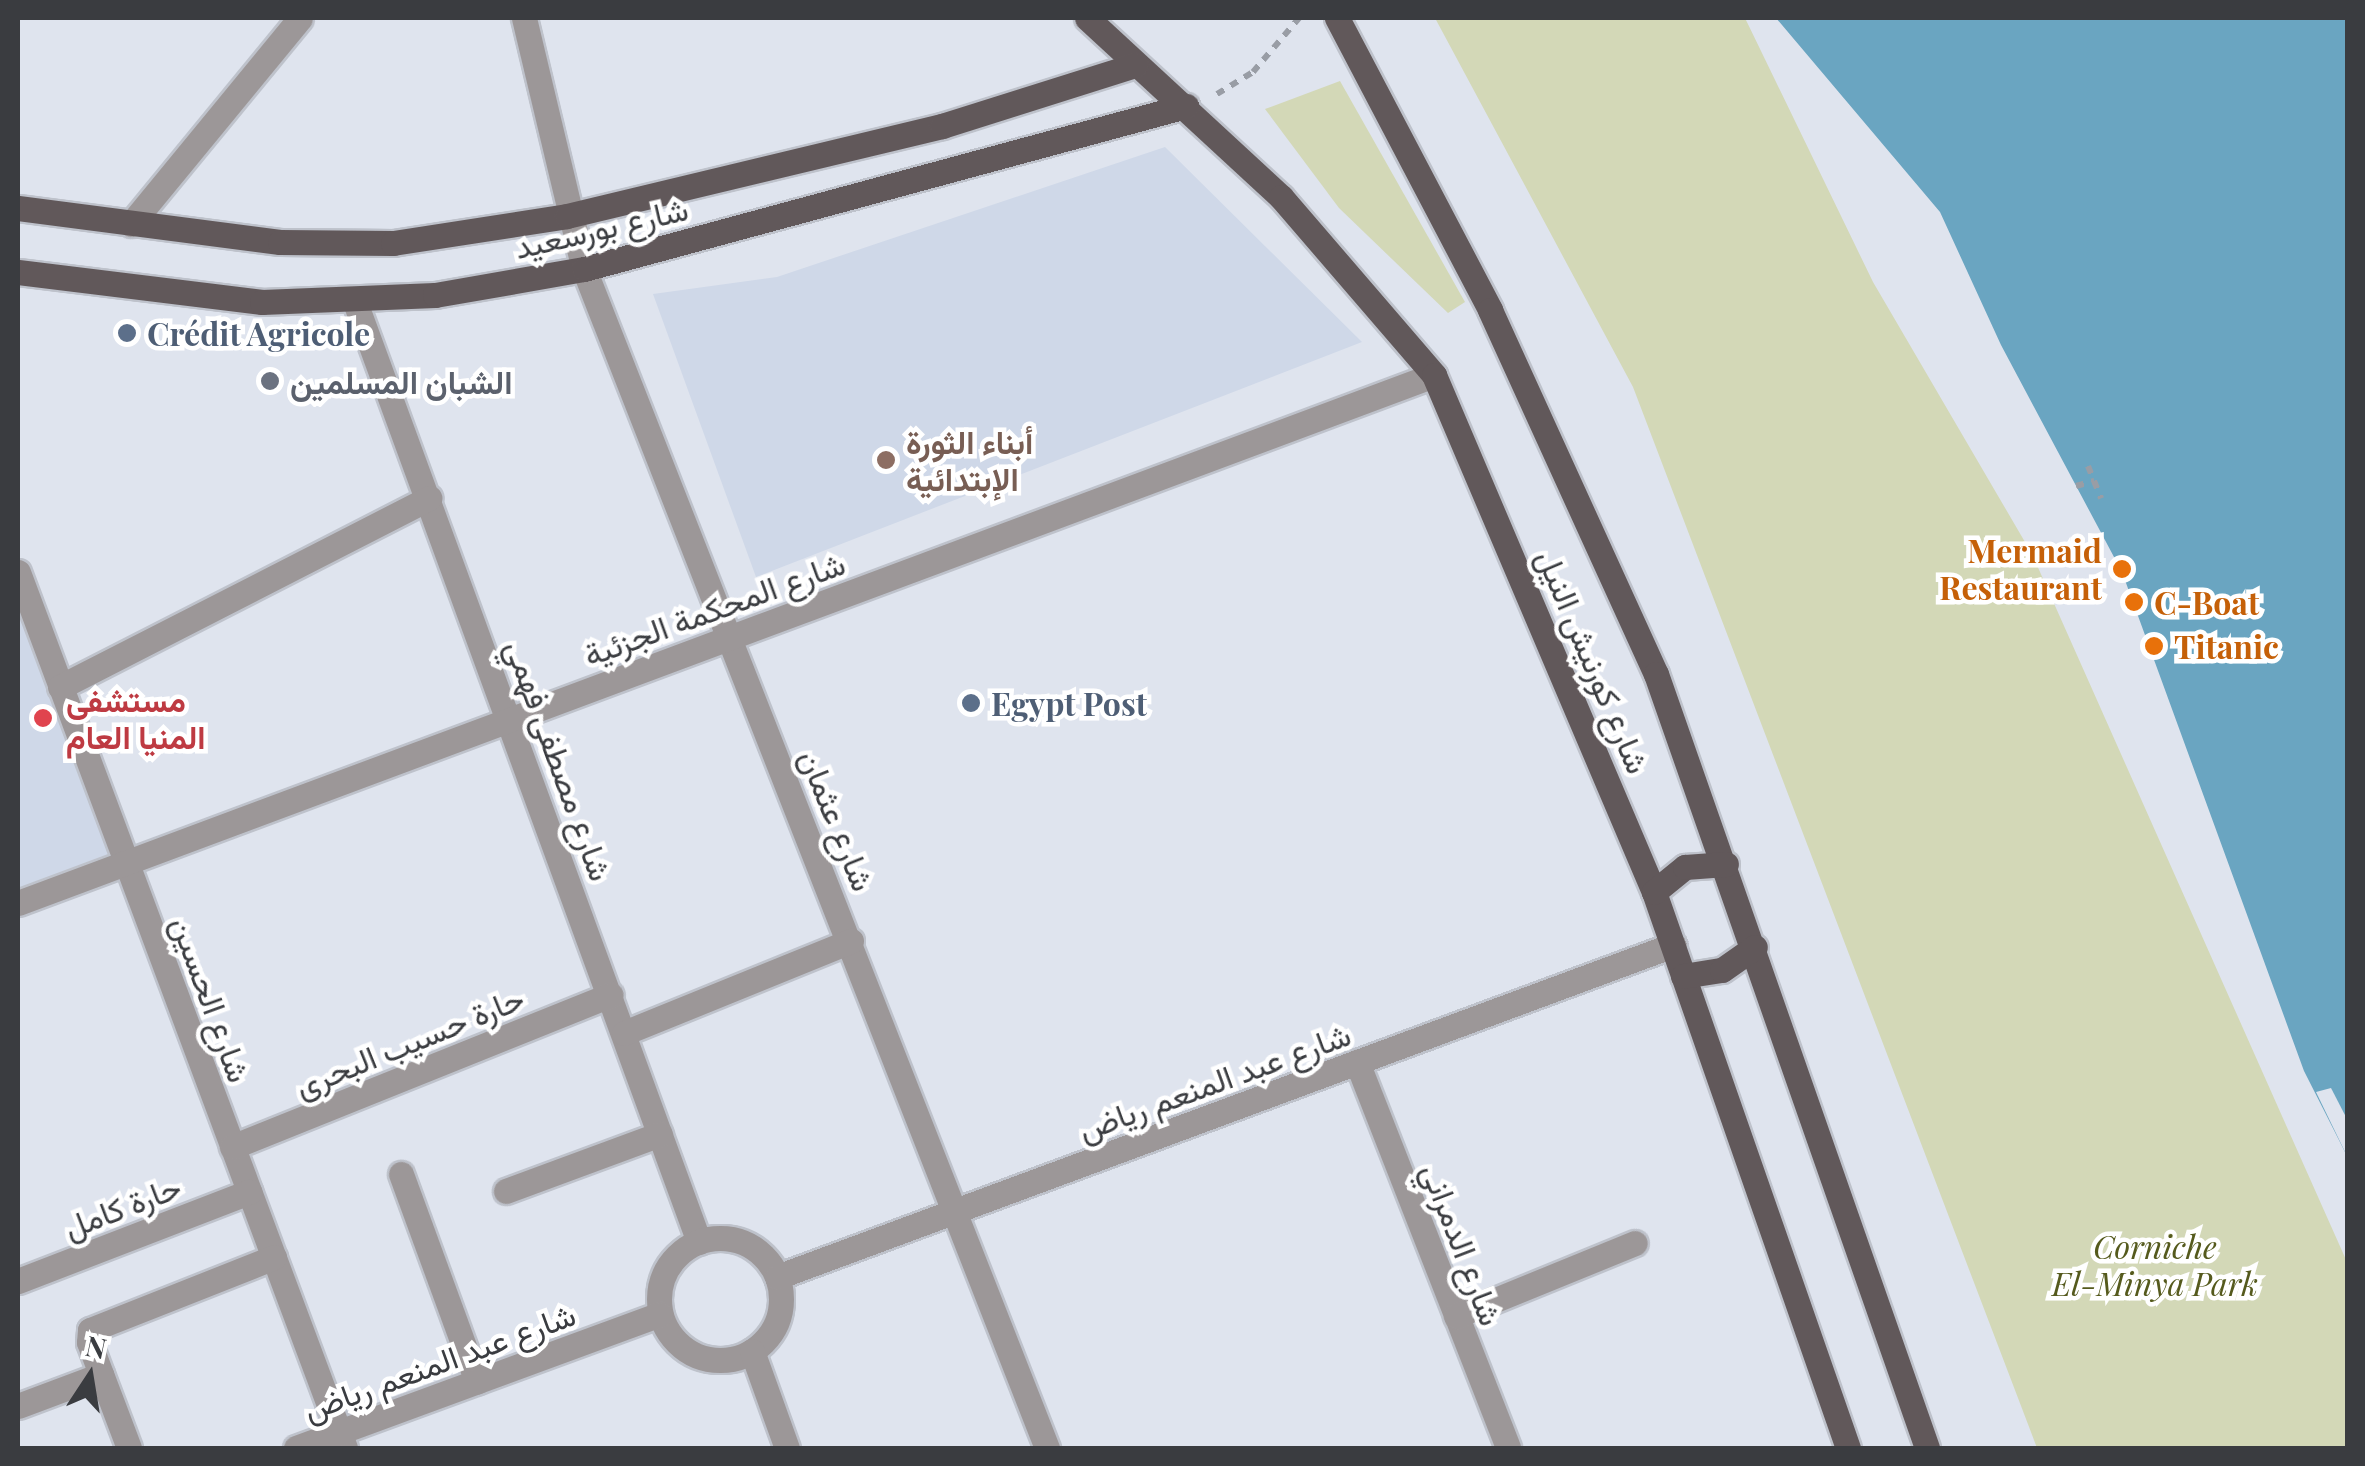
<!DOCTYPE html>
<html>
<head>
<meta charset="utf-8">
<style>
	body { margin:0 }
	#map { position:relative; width:2365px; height:1466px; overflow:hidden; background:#dfe4ee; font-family:"Playfair Display",Vazirmatn,serif }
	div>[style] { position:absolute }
	.built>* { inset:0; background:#cfd8e8 }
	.green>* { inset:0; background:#d3d8b7 }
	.water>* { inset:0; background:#6aa5c1 }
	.pier>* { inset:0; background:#dfe4ee }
	.path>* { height:6px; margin-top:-3px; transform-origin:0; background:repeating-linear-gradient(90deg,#999da5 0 8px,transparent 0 16px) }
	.roads { filter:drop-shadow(2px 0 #bec2cb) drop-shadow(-2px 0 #bec2cb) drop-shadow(0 2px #bec2cb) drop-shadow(0 -2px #bec2cb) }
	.minor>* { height:25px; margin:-12.5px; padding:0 12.5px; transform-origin:12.5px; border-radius:12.5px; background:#9c9798 }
	.minor>.ring { margin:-12.5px; padding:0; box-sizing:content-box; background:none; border:25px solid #9c9798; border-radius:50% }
	.major>* { height:25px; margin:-12.5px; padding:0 12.5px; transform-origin:12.5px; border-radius:12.5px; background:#61585a }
	.dots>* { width:28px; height:28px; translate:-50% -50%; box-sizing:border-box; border:5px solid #fff; border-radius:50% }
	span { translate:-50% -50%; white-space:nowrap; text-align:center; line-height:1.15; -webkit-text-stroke:9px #fff; paint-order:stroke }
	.street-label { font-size:32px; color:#3a3c40 }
	.service-label { font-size:32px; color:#4e5e75; font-weight:700 }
	.left { translate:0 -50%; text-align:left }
	.worship-label { font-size:32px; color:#5b616d; font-weight:700 }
	.education-label { font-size:32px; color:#785e54; font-weight:700 }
	.food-label { font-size:32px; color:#c56008; font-weight:700 }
	.right { translate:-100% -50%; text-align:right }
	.health-label { font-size:32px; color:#be3a42; font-weight:700 }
	.park-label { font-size:32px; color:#555a1d; font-style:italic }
	.frame { position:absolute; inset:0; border:20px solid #3a3c40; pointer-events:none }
	.north { position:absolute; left:40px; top:1326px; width:100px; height:100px; -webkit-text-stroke:8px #fff; paint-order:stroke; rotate:12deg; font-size:28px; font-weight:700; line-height:40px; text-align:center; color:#3a3c40 }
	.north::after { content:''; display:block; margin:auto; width:35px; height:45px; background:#3a3c40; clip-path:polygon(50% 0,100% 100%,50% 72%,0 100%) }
</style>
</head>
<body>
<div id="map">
	<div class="built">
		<i style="clip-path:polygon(1165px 147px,1362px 342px,756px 577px,653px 294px,777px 277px)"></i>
		<i style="clip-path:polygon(18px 579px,119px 858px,18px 896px)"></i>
	</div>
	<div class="green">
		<i style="clip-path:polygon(1435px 18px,1745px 18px,1873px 282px,2032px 554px,2347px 1262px,2347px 1448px,2037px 1448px,1633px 387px)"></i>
		<i style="clip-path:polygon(1340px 81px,1465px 302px,1448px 313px,1339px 208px,1265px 109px)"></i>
	</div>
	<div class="water">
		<i style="clip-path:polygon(1776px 18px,2347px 18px,2347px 1156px,2304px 1071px,2122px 572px,2001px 345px,1940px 212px)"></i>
	</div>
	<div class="pier">
		<i style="clip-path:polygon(2331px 1088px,2347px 1119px,2347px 1156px,2316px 1092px)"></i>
	</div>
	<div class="path">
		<i style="left:1217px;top:94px;width:42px;rotate:-31.4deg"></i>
		<i style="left:1253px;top:72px;width:71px;rotate:-49.6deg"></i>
		<i style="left:2088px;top:466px;width:35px;rotate:68deg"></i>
		<i style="left:2076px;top:486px;width:19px;rotate:-16deg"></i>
	</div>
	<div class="roads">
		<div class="minor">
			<i style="left:524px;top:18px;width:258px;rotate:76.6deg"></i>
			<i style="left:584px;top:269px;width:1267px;rotate:68.56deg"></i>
			<i style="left:131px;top:224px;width:266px;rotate:-50.6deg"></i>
			<i style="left:355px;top:302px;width:1001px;rotate:69.9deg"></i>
			<i style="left:18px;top:572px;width:935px;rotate:69.53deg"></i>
			<i style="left:60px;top:687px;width:415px;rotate:-27.1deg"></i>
			<i style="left:18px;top:903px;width:1511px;rotate:-20.45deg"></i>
			<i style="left:624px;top:1033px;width:245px;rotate:-22.1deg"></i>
			<i style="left:1357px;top:1062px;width:414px;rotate:68.6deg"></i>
			<i style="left:232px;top:1147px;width:408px;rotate:-21.9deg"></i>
			<i style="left:401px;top:1174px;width:221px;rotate:69.9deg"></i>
			<i style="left:506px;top:1191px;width:164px;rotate:-20.3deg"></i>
			<i class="ring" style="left:659px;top:1238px;width:97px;height:97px"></i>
			<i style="left:777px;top:1277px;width:956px;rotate:-20.33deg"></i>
			<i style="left:18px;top:1281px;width:248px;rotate:-21.1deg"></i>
			<i style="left:1456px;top:1316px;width:193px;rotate:-22.2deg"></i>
			<i style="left:752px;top:1351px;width:103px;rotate:70.2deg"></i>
			<i style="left:18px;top:1406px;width:89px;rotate:-20.5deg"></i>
			<i style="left:129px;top:1448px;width:113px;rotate:-110.7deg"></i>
			<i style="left:89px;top:1342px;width:12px;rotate:-85deg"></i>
			<i style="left:90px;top:1330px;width:198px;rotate:-21.6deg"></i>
			<i style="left:296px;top:1448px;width:388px;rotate:-20.2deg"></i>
		</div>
		<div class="major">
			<i style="left:1087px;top:18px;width:264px;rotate:42.7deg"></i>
			<i style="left:1281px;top:197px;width:235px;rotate:49.3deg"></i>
			<i style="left:1434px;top:375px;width:562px;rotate:66.95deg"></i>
			<i style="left:1654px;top:892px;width:589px;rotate:70.77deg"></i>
			<i style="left:1337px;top:18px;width:330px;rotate:62.3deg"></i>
			<i style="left:1490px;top:310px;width:400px;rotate:65.5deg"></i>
			<i style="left:1656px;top:674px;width:820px;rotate:70.7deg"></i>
			<i style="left:18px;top:208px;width:264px;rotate:7.4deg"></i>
			<i style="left:280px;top:242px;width:113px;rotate:0.5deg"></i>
			<i style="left:393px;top:243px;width:176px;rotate:-8.8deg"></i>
			<i style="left:567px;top:216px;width:386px;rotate:-13.5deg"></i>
			<i style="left:942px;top:126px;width:203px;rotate:-17.5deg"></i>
			<i style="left:18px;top:272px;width:246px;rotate:7deg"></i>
			<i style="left:262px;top:302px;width:173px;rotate:-2.3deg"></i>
			<i style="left:435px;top:295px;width:151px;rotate:-9.9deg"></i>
			<i style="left:584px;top:269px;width:624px;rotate:-15.15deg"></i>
			<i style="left:1654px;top:892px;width:40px;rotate:-39deg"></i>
			<i style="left:1685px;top:867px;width:41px;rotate:-4.2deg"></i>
			<i style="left:1683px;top:976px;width:39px;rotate:-9deg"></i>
			<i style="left:1722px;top:970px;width:40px;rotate:-34.9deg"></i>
		</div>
	</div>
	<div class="dots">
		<i style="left:127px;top:333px;background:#5c6f8a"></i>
		<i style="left:270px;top:381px;background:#6b7280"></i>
		<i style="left:886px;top:460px;background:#8d6e63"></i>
		<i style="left:2122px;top:569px;background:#e8710a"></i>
		<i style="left:2134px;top:602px;background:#e8710a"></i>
		<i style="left:2154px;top:646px;background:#e8710a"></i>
		<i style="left:971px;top:703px;background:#5c6f8a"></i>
		<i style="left:43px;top:718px;background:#e0444e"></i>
	</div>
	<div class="street-label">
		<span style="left:601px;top:227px;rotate:-13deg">شارع بورسعيد</span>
		<span style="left:714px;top:608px;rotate:-20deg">شارع المحكمة الجزئية</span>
		<span style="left:1594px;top:661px;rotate:67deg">شارع كورنيش النيل</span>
		<span style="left:560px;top:760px;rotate:70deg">شارع مصطفى فهمي</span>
		<span style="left:838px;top:820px;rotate:68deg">شارع عثمان</span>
		<span style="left:212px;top:999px;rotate:70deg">شارع الحسين</span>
		<span style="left:409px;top:1041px;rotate:-22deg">حارة حسيب البحرى</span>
		<span style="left:1214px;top:1081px;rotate:-20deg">شارع عبد المنعم رياض</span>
		<span style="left:122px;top:1206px;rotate:-21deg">حارة كامل</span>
		<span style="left:1463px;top:1244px;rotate:69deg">شارع الدمراني</span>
		<span style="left:439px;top:1361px;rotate:-20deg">شارع عبد المنعم رياض</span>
	</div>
	<div class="service-label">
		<span class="left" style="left:147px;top:333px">Crédit Agricole</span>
		<span class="left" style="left:991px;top:703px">Egypt Post</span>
	</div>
	<div class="worship-label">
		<span class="left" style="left:290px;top:381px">الشبان المسلمين</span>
	</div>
	<div class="education-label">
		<span class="left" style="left:906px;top:460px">أبناء الثورة<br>الإبتدائية</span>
	</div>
	<div class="food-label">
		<span class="right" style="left:2102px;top:569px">Mermaid<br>Restaurant</span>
		<span class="left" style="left:2154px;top:602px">C-Boat</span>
		<span class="left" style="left:2174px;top:646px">Titanic</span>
	</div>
	<div class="health-label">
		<span class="left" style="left:66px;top:718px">مستشفى<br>المنيا العام</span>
	</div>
	<div class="park-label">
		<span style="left:2155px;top:1265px">Corniche<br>El-Minya Park</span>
	</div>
	<div class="frame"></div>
	<div class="north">N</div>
</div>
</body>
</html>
